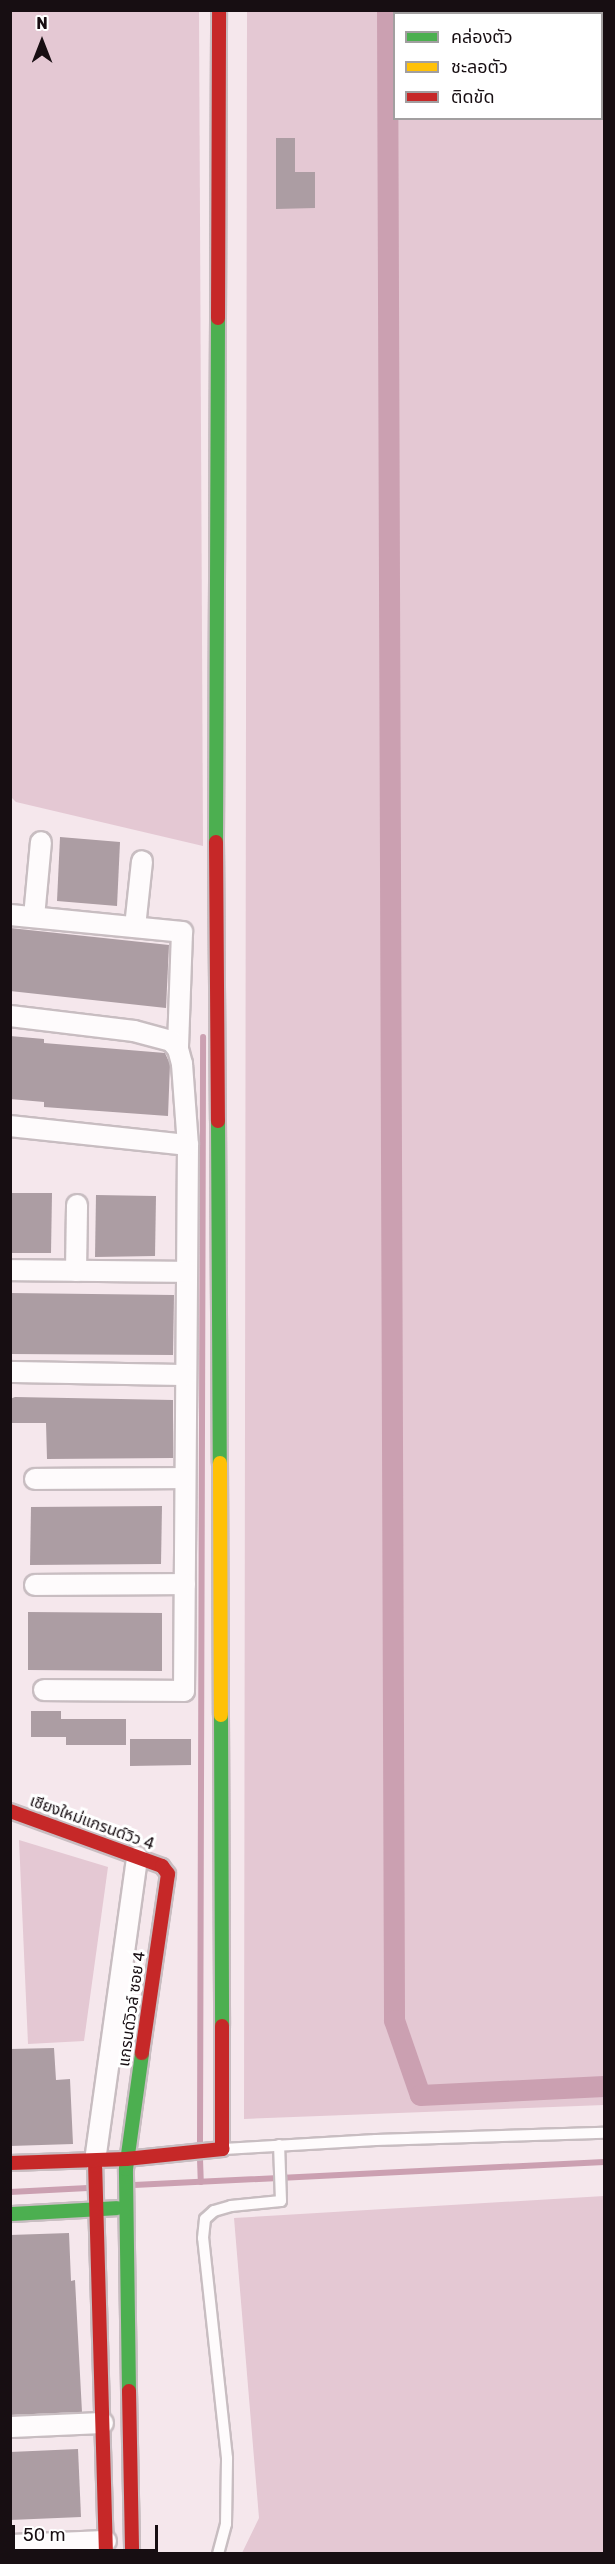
<!DOCTYPE html>
<html>
<head>
<meta charset="utf-8">
<style>
	body { margin:0 }
	#map { position:relative; width:615px; height:2564px; overflow:hidden; background:#f5e7ec; font-family:Rubik,"Noto Sans Thai",sans-serif }
	div>[style] { position:absolute }
	.green>* { inset:0; background:#e4c8d3 }
	.stream>* { height:6px; margin:-3px; padding:0 3px; transform-origin:3px; border-radius:3px; background:#cba0b1 }
	.canal>* { height:21px; margin:-10.5px; padding:0 10.5px; transform-origin:10.5px; border-radius:10.5px; background:#cba0b1 }
	.building>* { inset:0; background:#ac9da3 }
	.roads { filter:drop-shadow(2px 0 #c8bdc1) drop-shadow(-2px 0 #c8bdc1) drop-shadow(0 2px #c8bdc1) drop-shadow(0 -2px #c8bdc1) }
	.lane>* { height:10px; margin:-5px; padding:0 5px; transform-origin:5px; border-radius:5px; background:#fefbfc }
	.street>* { height:20px; margin:-10px; padding:0 10px; transform-origin:10px; border-radius:10px; background:#fefbfc }
	.fast>* { height:14px; margin:-7px; padding:0 7px; transform-origin:7px; border-radius:7px; background:#4caf50 }
	.slow>* { height:14px; margin:-7px; padding:0 7px; transform-origin:7px; border-radius:7px; background:#ffc107 }
	.jam>* { height:14px; margin:-7px; padding:0 7px; transform-origin:7px; border-radius:7px; background:#c62828 }
	span { translate:-50% -50%; white-space:nowrap; text-align:center; line-height:1.15; -webkit-text-stroke:6px #fff; paint-order:stroke }
	.street-label { font-size:16px; color:#170e12 }
	.frame { position:absolute; inset:0; border:12px solid #170e12; pointer-events:none }
	.legend { position:absolute; left:393px; top:12px; width:210px; height:108px; box-sizing:border-box; background:#fff; border:2px solid #a29fa0; margin:0; padding:8px 10px; list-style:none; font-size:18px; color:#170e12 }
	.legend li { display:flex; align-items:center; gap:12px; height:30px }
	.legend b { width:30px; border:2px solid #a29fa0 }
	.north { position:absolute; left:12px; top:12px; width:60px; height:60px; -webkit-text-stroke:4px #fff; paint-order:stroke; rotate:0deg; font-size:16px; font-weight:700; line-height:24px; text-align:center; color:#170e12 }
	.north::after { content:''; display:block; margin:auto; width:21px; height:27px; background:#170e12; clip-path:polygon(50% 0,100% 100%,50% 72%,0 100%) }
	.scale { position:absolute; left:12px; top:2525px; width:146px; height:27px; box-sizing:border-box; border:3px solid #170e12; border-top:0; padding-left:8px; font-size:18px; line-height:21px; white-space:nowrap; color:#170e12; -webkit-text-stroke:4px #fff; paint-order:stroke }
</style>
</head>
<body>
<div id="map">
	<div class="green">
		<i style="clip-path:polygon(11px 11px,199px 11px,203px 846px,16px 802px,11px 797px)"></i>
		<i style="clip-path:polygon(evenodd,247px 11px,604px 11px,604px 2105px,244px 2119px,247px 11px,394px 14px,602px 14px,602px 118px,394px 118px,394px 14px)"></i>
		<i style="clip-path:polygon(19px 1840px,108px 1867px,84px 2041px,28px 2044px)"></i>
		<i style="clip-path:polygon(604px 2196px,604px 2553px,242px 2553px,259px 2518px,234px 2218px)"></i>
	</div>
	<div class="stream">
		<i style="left:200px;top:2143px;width:1106px;rotate:-89.84deg"></i>
		<i style="left:200px;top:2159px;width:23px;rotate:88deg"></i>
		<i style="left:134px;top:2185px;width:471px;rotate:-2.8deg"></i>
		<i style="left:10px;top:2192px;width:78px;rotate:-2.9deg"></i>
	</div>
	<div class="canal">
		<i style="left:387px;top:10px;width:2010px;rotate:89.8deg"></i>
		<i style="left:394px;top:2020px;width:79px;rotate:70.9deg"></i>
		<i style="left:420px;top:2095px;width:184px;rotate:-2.8deg"></i>
	</div>
	<div class="building">
		<i style="clip-path:polygon(276px 138px,295px 138px,295px 172px,315px 172px,315px 208px,276px 209px)"></i>
		<i style="clip-path:polygon(60px 837px,120px 842px,117px 906px,57px 901px)"></i>
		<i style="clip-path:polygon(10px 928px,169px 945px,166px 1008px,10px 991px)"></i>
		<i style="clip-path:polygon(10px 1036px,44px 1039px,44px 1043px,165px 1053px,170px 1064px,168px 1116px,44px 1107px,44px 1102px,10px 1099px)"></i>
		<i style="clip-path:polygon(10px 1193px,52px 1193px,51px 1253px,10px 1253px)"></i>
		<i style="clip-path:polygon(96px 1195px,156px 1196px,155px 1256px,95px 1257px)"></i>
		<i style="clip-path:polygon(10px 1293px,174px 1295px,173px 1355px,10px 1354px)"></i>
		<i style="clip-path:polygon(15px 1397px,173px 1400px,173px 1458px,47px 1459px,46px 1423px,10px 1423px,10px 1399px)"></i>
		<i style="clip-path:polygon(162px 1506px,161px 1564px,30px 1565px,31px 1507px)"></i>
		<i style="clip-path:polygon(28px 1612px,162px 1613px,162px 1671px,28px 1670px)"></i>
		<i style="clip-path:polygon(31px 1711px,61px 1711px,61px 1719px,126px 1719px,126px 1745px,66px 1745px,66px 1737px,31px 1737px)"></i>
		<i style="clip-path:polygon(130px 1739px,191px 1739px,191px 1765px,130px 1766px)"></i>
		<i style="clip-path:polygon(54px 2048px,56px 2080px,70px 2079px,73px 2144px,10px 2146px,10px 2049px)"></i>
		<i style="clip-path:polygon(69px 2233px,71px 2281px,75px 2280px,82px 2412px,10px 2415px,10px 2235px)"></i>
		<i style="clip-path:polygon(78px 2449px,81px 2517px,10px 2520px,10px 2452px)"></i>
	</div>
	<div class="roads">
		<div class="lane">
			<i style="left:224px;top:2149px;width:152px;rotate:-3.4deg"></i>
			<i style="left:376px;top:2140px;width:228px;rotate:-1.8deg"></i>
			<i style="left:218px;top:2554px;width:31px;rotate:-75deg"></i>
			<i style="left:226px;top:2524px;width:66px;rotate:-89.1deg"></i>
			<i style="left:227px;top:2458px;width:221px;rotate:-96.2deg"></i>
			<i style="left:203px;top:2238px;width:19px;rotate:-84deg"></i>
			<i style="left:205px;top:2219px;width:12px;rotate:-42deg"></i>
			<i style="left:214px;top:2211px;width:18px;rotate:-16deg"></i>
			<i style="left:231px;top:2206px;width:50px;rotate:-5.7deg"></i>
			<i style="left:281px;top:2201px;width:56px;rotate:-92deg"></i>
		</div>
		<div class="street">
			<i style="left:10px;top:915px;width:173px;rotate:5.6deg"></i>
			<i style="left:182px;top:932px;width:117px;rotate:92deg"></i>
			<i style="left:34px;top:917px;width:75px;rotate:-84.7deg"></i>
			<i style="left:135px;top:927px;width:66px;rotate:-83.9deg"></i>
			<i style="left:10px;top:1016px;width:125px;rotate:6.9deg"></i>
			<i style="left:134px;top:1031px;width:38px;rotate:15deg"></i>
			<i style="left:171px;top:1041px;width:11px;rotate:49deg"></i>
			<i style="left:178px;top:1049px;width:16px;rotate:75deg"></i>
			<i style="left:182px;top:1064px;width:81px;rotate:85.8deg"></i>
			<i style="left:188px;top:1145px;width:546px;rotate:90.42deg"></i>
			<i style="left:184px;top:1691px;width:140px;rotate:-179.6deg"></i>
			<i style="left:10px;top:1126px;width:179px;rotate:6.1deg"></i>
			<i style="left:10px;top:1270px;width:177px;rotate:0.6deg"></i>
			<i style="left:76px;top:1271px;width:66px;rotate:-89.1deg"></i>
			<i style="left:10px;top:1372px;width:176px;rotate:1deg"></i>
			<i style="left:35px;top:1479px;width:150px;rotate:-0.4deg"></i>
			<i style="left:35px;top:1585px;width:150px;rotate:-0.4deg"></i>
			<i style="left:95px;top:2161px;width:307px;rotate:-82.1deg"></i>
			<i style="left:10px;top:2427px;width:93px;rotate:-2.5deg"></i>
			<i style="left:10px;top:2545px;width:96px;rotate:-2.4deg"></i>
		</div>
		<div class="fast">
			<i style="left:216px;top:842px;width:524px;rotate:-89.78deg"></i>
			<i style="left:218px;top:1121px;width:342px;rotate:89.7deg"></i>
			<i style="left:221px;top:1715px;width:311px;rotate:89.8deg"></i>
			<i style="left:10px;top:2214px;width:107px;rotate:-3.2deg"></i>
			<i style="left:129px;top:2391px;width:222px;rotate:-90.8deg"></i>
			<i style="left:126px;top:2169px;width:117px;rotate:-82.1deg"></i>
		</div>
		<div class="slow">
			<i style="left:220px;top:1463px;width:252px;rotate:89.8deg"></i>
		</div>
		<div class="jam">
			<i style="left:218px;top:318px;width:308px;rotate:-89.8deg"></i>
			<i style="left:216px;top:842px;width:279px;rotate:89.6deg"></i>
			<i style="left:10px;top:1811px;width:162px;rotate:19.9deg"></i>
			<i style="left:162px;top:1866px;width:10px;rotate:53deg"></i>
			<i style="left:168px;top:1874px;width:181px;rotate:98.3deg"></i>
			<i style="left:95px;top:2161px;width:393px;rotate:88.4deg"></i>
			<i style="left:10px;top:2163px;width:116px;rotate:-2deg"></i>
			<i style="left:126px;top:2159px;width:97px;rotate:-5.9deg"></i>
			<i style="left:222px;top:2149px;width:123px;rotate:-90deg"></i>
			<i style="left:129px;top:2391px;width:163px;rotate:88.9deg"></i>
		</div>
	</div>
	<div class="street-label">
		<span style="left:92px;top:1823px;rotate:20deg">เชียงใหม่แกรนด์วิว 4</span>
		<span style="left:132px;top:2009px;rotate:-82deg">แกรนด์วิวล์ ซอย 4</span>
	</div>
	<div class="frame"></div>
	<ul class="legend">
	<li><b style="height:8px;background:#4caf50"></b>คล่องตัว</li>
	<li><b style="height:8px;background:#ffc107"></b>ชะลอตัว</li>
	<li><b style="height:8px;background:#c62828"></b>ติดขัด</li>
	</ul>
	<div class="north">N</div>
	<div class="scale">50 m</div>
</div>
</body>
</html>
